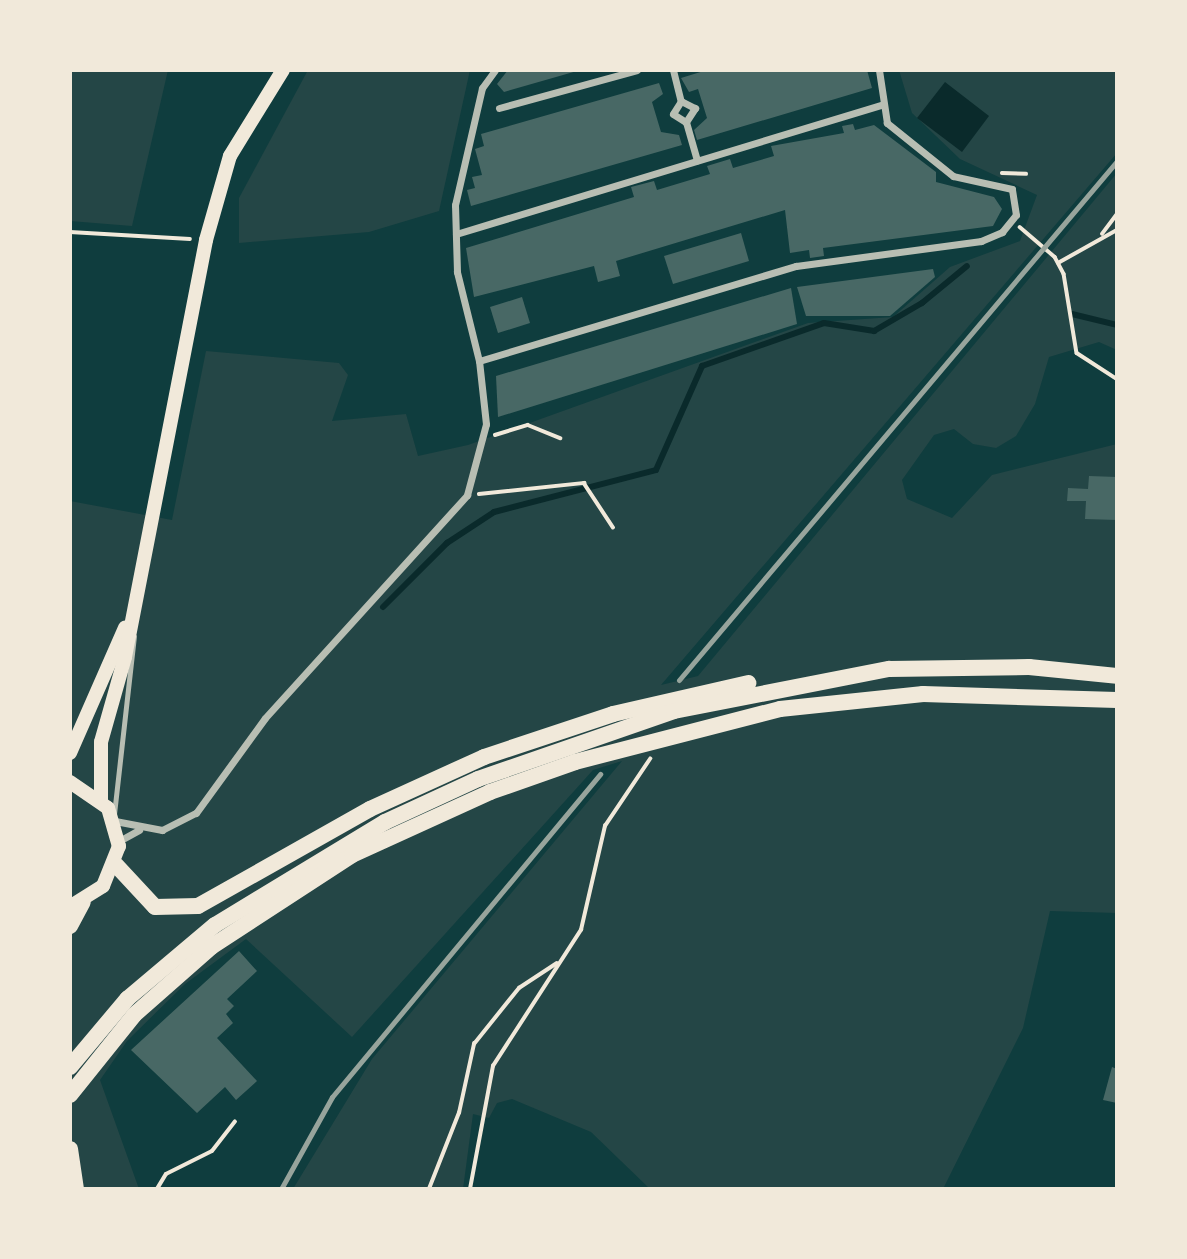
<!DOCTYPE html>
<html>
<head>
<meta charset="utf-8">
<style>
	body { margin:0 }
	#map { position:relative; width:1187px; height:1259px; overflow:hidden; background:#0f3d3e; font-family:Arial,sans-serif }
	div>[style] { position:absolute }
	.green>* { inset:0; background:#244646 }
	.water>* { inset:0; background:#0a2a2b }
	.stream>* { height:6px; margin:-3px; padding:0 3px; transform-origin:3px; border-radius:3px; background:#0a2a2b }
	.building>* { inset:0; background:#486865 }
	.path>* { height:3.5px; margin:-1.75px; padding:0 1.75px; transform-origin:1.75px; border-radius:1.75px; background:#f1e9da }
	.service>* { height:5px; margin:-2.5px; padding:0 2.5px; transform-origin:2.5px; border-radius:2.5px; background:#b8beb3 }
	.minor>* { height:7px; margin:-3.5px; padding:0 3.5px; transform-origin:3.5px; border-radius:3.5px; background:#b8beb3 }
	.secondary>* { height:14px; margin:-7px; padding:0 7px; transform-origin:7px; border-radius:7px; background:#f1e9da }
	.trunk>* { height:16px; margin:-8px; padding:0 8px; transform-origin:8px; border-radius:8px; background:#f1e9da }
	.rail>* { height:5px; margin:-2.5px; padding:0 2.5px; transform-origin:2.5px; border-radius:2.5px; background:#97a49c }
	span { translate:-50% -50%; white-space:nowrap; text-align:center; line-height:1.15; -webkit-text-stroke:5px #f1e9da; paint-order:stroke }
	.frame { position:absolute; inset:0; border:72px solid #f1e9da; pointer-events:none }
</style>
</head>
<body>
<div id="map">
	<div class="green">
		<i style="clip-path:polygon(70px 70px,168px 70px,132px 226px,70px 221px)"></i>
		<i style="clip-path:polygon(308px 70px,470px 70px,439px 211px,369px 232px,239px 243px,239px 198px)"></i>
		<i style="clip-path:polygon(899px 70px,1117px 70px,1117px 153px,661px 685px,698px 676px,1117px 173px,1117px 350px,1099px 342px,1049px 357px,1035px 404px,1016px 436px,996px 448px,973px 444px,954px 429px,934px 435px,902px 480px,907px 499px,952px 518px,992px 475px,1117px 444px,1117px 913px,1050px 911px,1023px 1028px,943px 1189px,650px 1189px,591px 1132px,512px 1099px,497px 1103px,489px 1118px,473px 1114px,463px 1189px,293px 1189px,372px 1059px,622px 761px,593px 770px,352px 1037px,246px 939px,185px 984px,127px 1041px,100px 1080px,139px 1189px,70px 1189px,70px 501px,172px 520px,206px 351px,339px 363px,348px 375px,332px 421px,406px 414px,418px 456px,468px 445px,808px 323px,893px 317px,950px 267px,1020px 241px,1037px 195px,960px 159px,912px 113px)"></i>
	</div>
	<div class="water">
		<i style="clip-path:polygon(945px 82px,989px 116px,962px 152px,917px 118px)"></i>
	</div>
	<div class="stream">
		<i style="left:1072px;top:314px;width:46px;rotate:13.7deg"></i>
		<i style="left:383px;top:607px;width:91px;rotate:-45deg"></i>
		<i style="left:447px;top:543px;width:56px;rotate:-33.4deg"></i>
		<i style="left:494px;top:512px;width:167px;rotate:-14.5deg"></i>
		<i style="left:656px;top:470px;width:114px;rotate:-66.1deg"></i>
		<i style="left:702px;top:366px;width:129px;rotate:-19.4deg"></i>
		<i style="left:824px;top:323px;width:51px;rotate:9.1deg"></i>
		<i style="left:874px;top:331px;width:56px;rotate:-30.3deg"></i>
		<i style="left:922px;top:303px;width:58px;rotate:-39.4deg"></i>
	</div>
	<div class="building">
		<i style="clip-path:polygon(508px 70px,577px 70px,577px 71px,504px 92px,497px 84px)"></i>
		<i style="clip-path:polygon(707px 70px,867px 70px,872px 88px,697px 140px,694px 130px,707px 118px,698px 89px,689px 92px,681px 78px)"></i>
		<i style="clip-path:polygon(659px 83px,663px 94px,652px 102px,661px 132px,679px 135px,682px 145px,471px 206px,467px 190px,475px 188px,472px 177px,482px 175px,475px 149px,484px 146px,481px 134px)"></i>
		<i style="clip-path:polygon(853px 124px,855px 130px,874px 125px,936px 172px,936px 182px,994px 197px,1002px 209px,993px 226px,823px 248px,824px 256px,810px 258px,809px 250px,790px 253px,785px 210px,616px 261px,620px 276px,598px 282px,594px 266px,474px 297px,466px 248px,634px 197px,631px 187px,654px 181px,657px 190px,710px 174px,707px 166px,730px 159px,733px 168px,774px 156px,771px 146px,844px 133px,842px 126px)"></i>
		<i style="clip-path:polygon(741px 233px,749px 261px,673px 284px,664px 256px)"></i>
		<i style="clip-path:polygon(933px 269px,935px 277px,890px 316px,806px 316px,797px 287px)"></i>
		<i style="clip-path:polygon(791px 288px,797px 324px,498px 417px,496px 376px)"></i>
		<i style="clip-path:polygon(522px 297px,530px 323px,498px 333px,490px 307px)"></i>
		<i style="clip-path:polygon(1089px 476px,1117px 477px,1117px 520px,1085px 519px,1086px 501px,1067px 501px,1068px 488px,1088px 489px)"></i>
		<i style="clip-path:polygon(239px 951px,257px 971px,227px 999px,234px 1006px,226px 1014px,233px 1023px,217px 1038px,257px 1081px,236px 1100px,225px 1087px,197px 1113px,131px 1050px)"></i>
		<i style="clip-path:polygon(1112px 1067px,1117px 1069px,1117px 1103px,1103px 1100px)"></i>
	</div>
	<div class="path">
		<i style="left:1002px;top:173px;width:24px;rotate:2deg"></i>
		<i style="left:1020px;top:227px;width:46px;rotate:40.6deg"></i>
		<i style="left:1055px;top:257px;width:19px;rotate:62deg"></i>
		<i style="left:1064px;top:274px;width:80px;rotate:80.7deg"></i>
		<i style="left:1077px;top:353px;width:48px;rotate:33deg"></i>
		<i style="left:70px;top:232px;width:120px;rotate:3.3deg"></i>
		<i style="left:1102px;top:234px;width:25px;rotate:-53deg"></i>
		<i style="left:1058px;top:263px;width:68px;rotate:-29.2deg"></i>
		<i style="left:495px;top:435px;width:34px;rotate:-17deg"></i>
		<i style="left:528px;top:425px;width:35px;rotate:22deg"></i>
		<i style="left:479px;top:494px;width:106px;rotate:-6deg"></i>
		<i style="left:584px;top:483px;width:53px;rotate:56.6deg"></i>
		<i style="left:157px;top:1189px;width:17px;rotate:-59deg"></i>
		<i style="left:166px;top:1174px;width:51px;rotate:-26.6deg"></i>
		<i style="left:212px;top:1151px;width:37px;rotate:-52deg"></i>
		<i style="left:429px;top:1189px;width:82px;rotate:-68.5deg"></i>
		<i style="left:459px;top:1113px;width:71px;rotate:-77.7deg"></i>
		<i style="left:474px;top:1044px;width:72px;rotate:-51.2deg"></i>
		<i style="left:519px;top:988px;width:45px;rotate:-33.3deg"></i>
		<i style="left:470px;top:1189px;width:125px;rotate:-79.4deg"></i>
		<i style="left:493px;top:1066px;width:162px;rotate:-57.1deg"></i>
		<i style="left:581px;top:930px;width:107px;rotate:-77deg"></i>
		<i style="left:605px;top:826px;width:81px;rotate:-56.1deg"></i>
	</div>
	<div class="service">
		<i style="left:114px;top:814px;width:179px;rotate:-83.6deg"></i>
	</div>
	<div class="minor">
		<i style="left:673px;top:70px;width:32px;rotate:76deg"></i>
		<i style="left:681px;top:101px;width:16px;rotate:27deg"></i>
		<i style="left:695px;top:108px;width:17px;rotate:123deg"></i>
		<i style="left:681px;top:101px;width:15px;rotate:122deg"></i>
		<i style="left:673px;top:114px;width:15px;rotate:32deg"></i>
		<i style="left:499px;top:108px;width:143px;rotate:-15.4deg"></i>
		<i style="left:686px;top:122px;width:40px;rotate:74deg"></i>
		<i style="left:456px;top:234px;width:447px;rotate:-16.9deg"></i>
		<i style="left:479px;top:361px;width:331px;rotate:-16.7deg"></i>
		<i style="left:796px;top:266px;width:187px;rotate:-7.7deg"></i>
		<i style="left:981px;top:241px;width:23px;rotate:-23deg"></i>
		<i style="left:1002px;top:232px;width:22px;rotate:-51deg"></i>
		<i style="left:1016px;top:215px;width:26px;rotate:-99deg"></i>
		<i style="left:1012px;top:189px;width:60px;rotate:-167.6deg"></i>
		<i style="left:953px;top:176px;width:85px;rotate:-141.2deg"></i>
		<i style="left:887px;top:123px;width:54px;rotate:-98.6deg"></i>
		<i style="left:115px;top:821px;width:48px;rotate:10.8deg"></i>
		<i style="left:162px;top:830px;width:38px;rotate:-27deg"></i>
		<i style="left:196px;top:813px;width:117px;rotate:-54deg"></i>
		<i style="left:265px;top:718px;width:301px;rotate:-47.8deg"></i>
		<i style="left:467px;top:495px;width:73px;rotate:-75deg"></i>
		<i style="left:486px;top:424px;width:63px;rotate:-96.3deg"></i>
		<i style="left:479px;top:361px;width:92px;rotate:-103.9deg"></i>
		<i style="left:457px;top:272px;width:67px;rotate:-91.7deg"></i>
		<i style="left:455px;top:205px;width:120px;rotate:-77deg"></i>
		<i style="left:482px;top:88px;width:22px;rotate:-54deg"></i>
		<i style="left:119px;top:841px;width:23px;rotate:-29deg"></i>
	</div>
	<div class="secondary">
		<i style="left:70px;top:753px;width:137px;rotate:-66.3deg"></i>
		<i style="left:70px;top:782px;width:46px;rotate:34.4deg"></i>
		<i style="left:108px;top:808px;width:40px;rotate:74deg"></i>
		<i style="left:119px;top:846px;width:43px;rotate:111.8deg"></i>
		<i style="left:103px;top:886px;width:39px;rotate:148deg"></i>
		<i style="left:101px;top:800px;width:58px;rotate:-90deg"></i>
		<i style="left:101px;top:742px;width:88px;rotate:-74.2deg"></i>
		<i style="left:125px;top:657px;width:425px;rotate:-79deg"></i>
		<i style="left:206px;top:240px;width:87px;rotate:-74.1deg"></i>
		<i style="left:230px;top:156px;width:101px;rotate:-58.4deg"></i>
	</div>
	<div class="trunk">
		<i style="left:116px;top:865px;width:57px;rotate:47.1deg"></i>
		<i style="left:155px;top:907px;width:43px;rotate:-1.3deg"></i>
		<i style="left:198px;top:906px;width:197px;rotate:-29.4deg"></i>
		<i style="left:370px;top:809px;width:125px;rotate:-24.5deg"></i>
		<i style="left:484px;top:757px;width:136px;rotate:-18.4deg"></i>
		<i style="left:613px;top:714px;width:139px;rotate:-12.9deg"></i>
		<i style="left:70px;top:926px;width:27px;rotate:-62deg"></i>
		<i style="left:70px;top:1067px;width:89px;rotate:-50deg"></i>
		<i style="left:127px;top:999px;width:115px;rotate:-40.1deg"></i>
		<i style="left:215px;top:925px;width:199px;rotate:-31.2deg"></i>
		<i style="left:385px;top:822px;width:102px;rotate:-24.8deg"></i>
		<i style="left:478px;top:779px;width:207px;rotate:-19.1deg"></i>
		<i style="left:674px;top:711px;width:219px;rotate:-11.1deg"></i>
		<i style="left:889px;top:669px;width:140px;rotate:-0.8deg"></i>
		<i style="left:1029px;top:667px;width:88px;rotate:5.8deg"></i>
		<i style="left:70px;top:1095px;width:102px;rotate:-51.3deg"></i>
		<i style="left:134px;top:1015px;width:103px;rotate:-41.4deg"></i>
		<i style="left:211px;top:947px;width:168px;rotate:-33.1deg"></i>
		<i style="left:352px;top:855px;width:152px;rotate:-24.5deg"></i>
		<i style="left:490px;top:792px;width:90px;rotate:-19.4deg"></i>
		<i style="left:575px;top:762px;width:212px;rotate:-14.5deg"></i>
		<i style="left:780px;top:709px;width:144px;rotate:-6deg"></i>
		<i style="left:923px;top:694px;width:194px;rotate:1.8deg"></i>
		<i style="left:70px;top:1149px;width:40px;rotate:81.5deg"></i>
	</div>
	<div class="rail">
		<i style="left:679px;top:680px;width:679px;rotate:-49.84deg"></i>
		<i style="left:281px;top:1189px;width:105px;rotate:-61deg"></i>
		<i style="left:332px;top:1097px;width:420px;rotate:-50.3deg"></i>
	</div>
	<div class="frame"></div>
</div>
</body>
</html>
